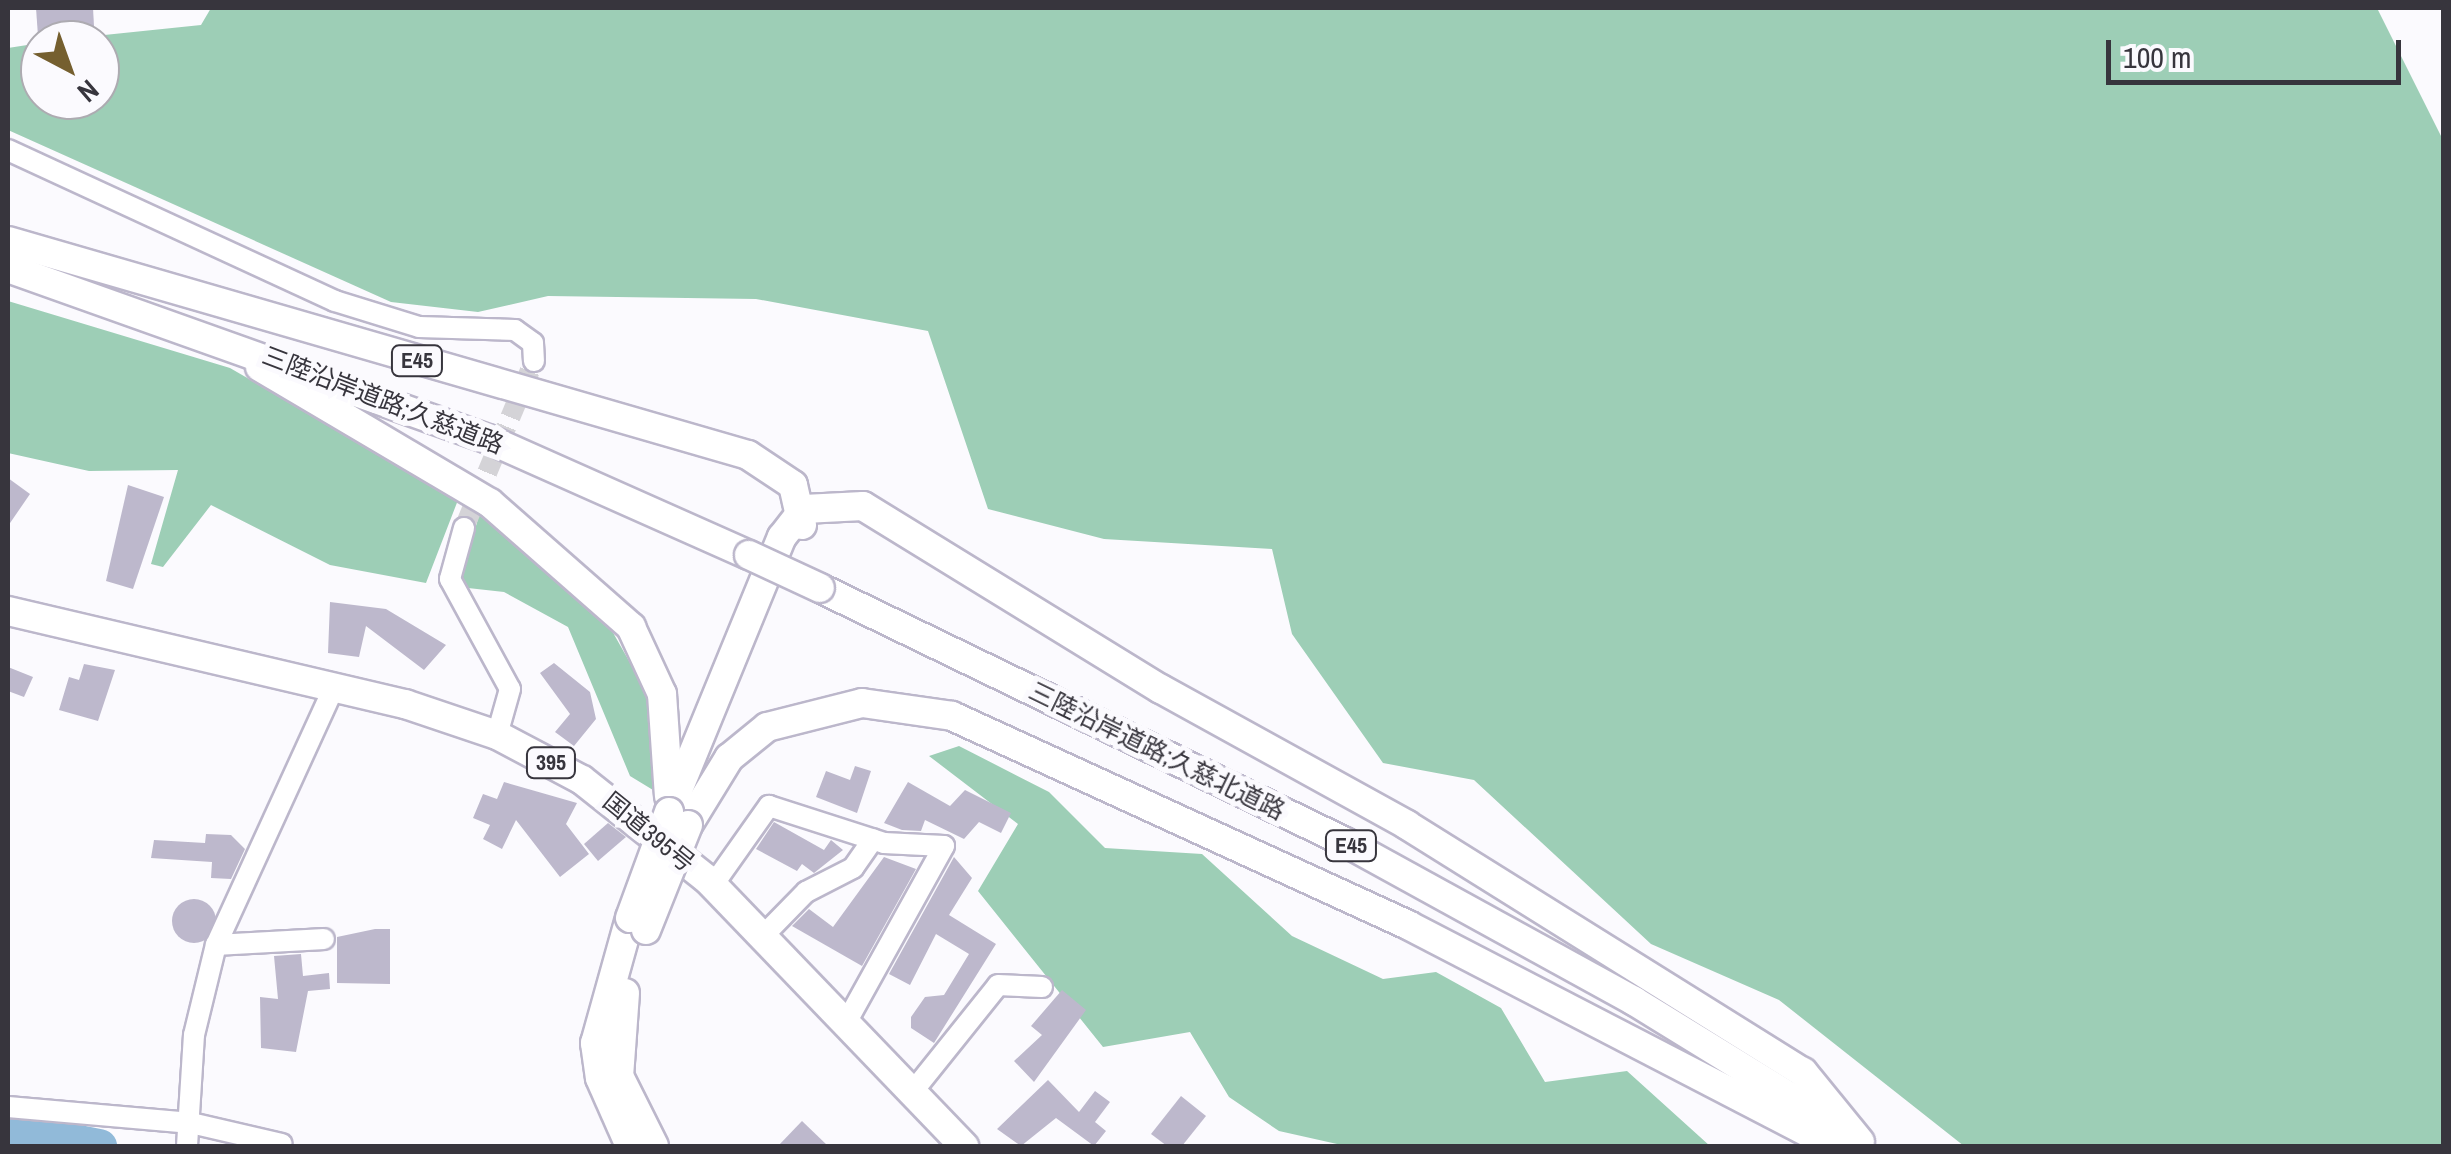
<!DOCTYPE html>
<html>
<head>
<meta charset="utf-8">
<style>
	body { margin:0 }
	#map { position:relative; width:2451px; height:1154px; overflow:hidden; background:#fbfafe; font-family:"Archivo Narrow","Noto Sans JP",sans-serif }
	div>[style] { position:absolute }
	.forest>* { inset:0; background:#9dceb6 }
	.river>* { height:35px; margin:-17.5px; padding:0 17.5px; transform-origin:17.5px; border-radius:17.5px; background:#91bad9 }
	.building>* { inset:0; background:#bdb8cc }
	.round { border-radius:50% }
	.minor-tunnel>* { height:20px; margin-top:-10px; transform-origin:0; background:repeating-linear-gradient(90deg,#d4d3d7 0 20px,transparent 0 30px) }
	.roads { filter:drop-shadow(2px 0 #bcb7cb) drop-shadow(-2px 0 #bcb7cb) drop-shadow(0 2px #bcb7cb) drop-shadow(0 -2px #bcb7cb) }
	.minor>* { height:20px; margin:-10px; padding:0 10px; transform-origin:10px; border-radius:10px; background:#fff }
	.highway>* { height:28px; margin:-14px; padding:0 14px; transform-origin:14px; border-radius:14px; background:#fff }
	.bridges { filter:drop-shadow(2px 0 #bcb7cb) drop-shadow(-2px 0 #bcb7cb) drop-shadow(0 2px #bcb7cb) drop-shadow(0 -2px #bcb7cb) }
	.highway-bridge>* { height:28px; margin:-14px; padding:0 14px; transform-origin:14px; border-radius:14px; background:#fff }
	span { translate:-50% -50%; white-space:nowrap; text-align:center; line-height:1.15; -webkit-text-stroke:10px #fbfafe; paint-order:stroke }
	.shield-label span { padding:2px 8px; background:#fbfafe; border:2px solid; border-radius:8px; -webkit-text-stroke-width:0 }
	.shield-label { font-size:22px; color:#37353d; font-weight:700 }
	.street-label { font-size:25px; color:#37353d }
	.frame { position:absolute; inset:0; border:10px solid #37353d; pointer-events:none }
	.north { position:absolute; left:20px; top:20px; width:100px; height:100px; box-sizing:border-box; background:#fbfafe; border:2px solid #adabb1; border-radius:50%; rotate:139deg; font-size:28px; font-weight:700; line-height:40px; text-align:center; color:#37353d }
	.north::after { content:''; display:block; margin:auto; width:35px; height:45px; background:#755f2f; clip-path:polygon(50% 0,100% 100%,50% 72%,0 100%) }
	.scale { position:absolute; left:2106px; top:40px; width:295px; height:45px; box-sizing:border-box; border:5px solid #37353d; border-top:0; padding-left:12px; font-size:30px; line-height:35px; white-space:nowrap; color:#37353d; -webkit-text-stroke:8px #fbfafe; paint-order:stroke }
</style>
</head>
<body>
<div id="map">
	<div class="forest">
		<i style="clip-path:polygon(211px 8px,2377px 8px,2443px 140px,2443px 1146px,1964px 1146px,1779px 1000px,1651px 944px,1474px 780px,1383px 763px,1292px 634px,1272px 549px,1104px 539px,988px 509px,928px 331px,756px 299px,548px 296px,478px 312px,391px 302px,8px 130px,8px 48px,40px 43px,40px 100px,100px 100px,100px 40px,56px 40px,201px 25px)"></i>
		<i style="clip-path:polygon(8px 301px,230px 368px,458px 500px,426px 583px,330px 565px,211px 505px,163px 567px,151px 564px,178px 470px,89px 471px,8px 453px)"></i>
		<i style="clip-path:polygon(479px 515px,603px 615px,650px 698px,653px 790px,630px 776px,568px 627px,504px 592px,459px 587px)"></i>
		<i style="clip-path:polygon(959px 746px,1049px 792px,1105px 848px,1202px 854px,1292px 936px,1383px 979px,1436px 972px,1501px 1008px,1545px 1082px,1627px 1071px,1710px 1146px,1346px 1146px,1279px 1131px,1229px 1097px,1190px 1032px,1103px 1047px,978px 891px,1018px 824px,929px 756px)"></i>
	</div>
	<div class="river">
		<i style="left:8px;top:1128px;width:93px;rotate:11.2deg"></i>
	</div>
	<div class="building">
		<i style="clip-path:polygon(36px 8px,93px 8px,94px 26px,38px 36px)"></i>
		<i style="clip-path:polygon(8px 478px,30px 494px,8px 526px)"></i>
		<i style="clip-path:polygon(128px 485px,164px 497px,133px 589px,106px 581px)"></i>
		<i style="clip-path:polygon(330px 602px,386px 609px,446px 645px,424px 670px,366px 626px,359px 657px,328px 653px)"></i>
		<i style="clip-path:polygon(554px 663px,590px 692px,596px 719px,574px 746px,555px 732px,570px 714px,540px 673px)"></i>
		<i style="clip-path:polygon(84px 664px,115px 670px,98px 721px,59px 710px,69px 677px,79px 680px)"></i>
		<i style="clip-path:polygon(8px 667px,33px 677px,24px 697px,8px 691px)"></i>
		<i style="clip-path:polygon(855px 766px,871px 771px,857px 813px,816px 797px,826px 771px,850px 780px)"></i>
		<i style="clip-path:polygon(504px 782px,577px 803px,566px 824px,589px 854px,560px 877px,516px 820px,502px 849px,483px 839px,490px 825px,473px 818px,483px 794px,497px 799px)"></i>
		<i style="clip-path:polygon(908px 782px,950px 806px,965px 790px,1011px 813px,1001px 833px,979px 822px,964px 839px,925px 820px,921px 831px,902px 830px,884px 823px)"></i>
		<i style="clip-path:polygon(774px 822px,824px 850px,831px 840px,843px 850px,814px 873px,802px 864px,797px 871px,756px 849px)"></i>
		<i style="clip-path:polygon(608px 823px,626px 837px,598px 861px,584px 844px)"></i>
		<i style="clip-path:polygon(206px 834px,231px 835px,245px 849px,231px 879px,211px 878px,212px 862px,151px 858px,154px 840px,205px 843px)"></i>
		<i style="clip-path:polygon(884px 857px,916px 869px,862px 966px,792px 926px,809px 909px,833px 927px)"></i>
		<i style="clip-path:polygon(954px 857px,972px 878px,949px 915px,996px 944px,934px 1043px,911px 1028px,911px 1017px,925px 997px,944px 995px,969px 954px,936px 934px,910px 985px,889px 974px)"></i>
		<i class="round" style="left:172px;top:899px;width:44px;height:44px"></i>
		<i style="clip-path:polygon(375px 929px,390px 929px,390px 984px,337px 983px,337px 937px)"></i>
		<i style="clip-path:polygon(301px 954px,303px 976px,329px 973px,330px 989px,308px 991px,296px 1052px,261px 1048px,260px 997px,278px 999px,274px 956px)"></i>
		<i style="clip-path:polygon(1062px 990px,1086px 1010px,1034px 1082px,1014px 1061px,1042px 1035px,1031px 1026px)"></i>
		<i style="clip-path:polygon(1048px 1080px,1079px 1112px,1095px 1091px,1110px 1102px,1095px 1122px,1106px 1131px,1094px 1146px,1056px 1118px,1021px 1146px,997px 1129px)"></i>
		<i style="clip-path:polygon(1181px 1096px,1206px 1116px,1182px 1146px,1167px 1146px,1151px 1134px)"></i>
		<i style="clip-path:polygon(802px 1121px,828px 1146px,778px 1146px)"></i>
	</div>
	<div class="minor-tunnel">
		<i style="left:464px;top:528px;width:181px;rotate:-67.3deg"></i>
	</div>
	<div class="roads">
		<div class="minor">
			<i style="left:8px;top:150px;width:360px;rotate:24.8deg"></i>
			<i style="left:335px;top:301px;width:88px;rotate:17.2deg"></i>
			<i style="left:419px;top:327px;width:96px;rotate:1.8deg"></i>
			<i style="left:515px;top:330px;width:22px;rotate:36deg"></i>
			<i style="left:533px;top:343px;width:18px;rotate:87deg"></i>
			<i style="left:464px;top:528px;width:53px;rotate:105.4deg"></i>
			<i style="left:450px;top:579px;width:125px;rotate:61.4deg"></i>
			<i style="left:510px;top:689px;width:48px;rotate:105.8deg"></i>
			<i style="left:713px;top:885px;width:97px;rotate:-54.7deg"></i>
			<i style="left:769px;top:806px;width:121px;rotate:17.8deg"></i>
			<i style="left:884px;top:843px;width:60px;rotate:2.9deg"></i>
			<i style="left:944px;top:846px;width:200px;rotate:119deg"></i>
			<i style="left:763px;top:936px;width:62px;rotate:-45.7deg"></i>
			<i style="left:806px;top:892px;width:53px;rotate:-27.1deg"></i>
			<i style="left:853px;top:868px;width:35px;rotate:-55deg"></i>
			<i style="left:216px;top:945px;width:108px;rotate:-3.2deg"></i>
			<i style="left:914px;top:1090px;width:134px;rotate:-51.3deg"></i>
			<i style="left:998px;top:985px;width:44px;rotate:2.6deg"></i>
			<i style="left:8px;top:1107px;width:184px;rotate:5deg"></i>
			<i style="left:191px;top:1123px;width:93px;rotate:13deg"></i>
			<i style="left:187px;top:1146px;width:111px;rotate:-86.4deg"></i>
			<i style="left:194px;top:1035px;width:93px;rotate:-76.3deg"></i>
			<i style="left:216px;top:945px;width:281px;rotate:-65.4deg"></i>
		</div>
		<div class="highway">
			<i style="left:8px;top:241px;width:770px;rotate:16.13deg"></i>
			<i style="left:748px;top:455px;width:54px;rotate:33.7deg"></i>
			<i style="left:793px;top:485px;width:41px;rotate:77.3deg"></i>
			<i style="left:8px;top:268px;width:510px;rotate:19.61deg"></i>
			<i style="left:488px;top:439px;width:286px;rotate:24deg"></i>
			<i style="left:260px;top:367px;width:267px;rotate:30.6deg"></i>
			<i style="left:490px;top:503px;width:188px;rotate:41.3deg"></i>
			<i style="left:631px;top:627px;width:74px;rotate:65.2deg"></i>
			<i style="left:662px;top:694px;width:102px;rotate:86.1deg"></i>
			<i style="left:820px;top:588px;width:583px;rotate:25.82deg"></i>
			<i style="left:1345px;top:842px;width:330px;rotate:28.8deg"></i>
			<i style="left:1634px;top:1001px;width:238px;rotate:31.6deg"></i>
			<i style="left:8px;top:611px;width:408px;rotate:13.2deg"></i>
			<i style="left:405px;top:704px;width:97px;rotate:18.6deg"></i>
			<i style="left:497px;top:735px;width:96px;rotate:27.9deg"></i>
			<i style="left:582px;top:780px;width:159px;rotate:38.4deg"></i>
			<i style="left:707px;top:879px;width:371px;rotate:46.1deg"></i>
			<i style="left:669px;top:812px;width:297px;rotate:-67.7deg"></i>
			<i style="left:782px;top:537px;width:36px;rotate:-52deg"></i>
			<i style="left:804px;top:509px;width:59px;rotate:-2.9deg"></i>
			<i style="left:863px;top:506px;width:350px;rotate:31.6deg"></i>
			<i style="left:1161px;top:689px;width:281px;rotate:28.9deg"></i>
			<i style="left:1407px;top:825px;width:467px;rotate:32deg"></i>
			<i style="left:1803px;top:1072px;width:90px;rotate:50.8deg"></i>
			<i style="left:688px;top:825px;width:79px;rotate:-58.5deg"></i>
			<i style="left:729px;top:758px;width:49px;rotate:-39.2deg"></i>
			<i style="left:767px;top:727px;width:98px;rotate:-14.2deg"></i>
			<i style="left:862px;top:703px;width:91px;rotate:8.2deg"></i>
			<i style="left:952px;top:716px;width:502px;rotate:24.62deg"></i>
			<i style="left:1408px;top:925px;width:481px;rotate:27.4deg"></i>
			<i style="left:630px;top:918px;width:130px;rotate:105.6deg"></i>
			<i style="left:595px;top:1043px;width:35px;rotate:82deg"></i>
			<i style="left:600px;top:1078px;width:74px;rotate:66.2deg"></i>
			<i style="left:625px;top:993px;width:83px;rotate:94.1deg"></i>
			<i style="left:619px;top:1076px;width:78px;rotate:63.4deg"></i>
		</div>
	</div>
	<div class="bridges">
		<div class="highway-bridge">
			<i style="left:749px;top:555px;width:78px;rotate:24.9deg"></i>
			<i style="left:630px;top:918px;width:113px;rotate:-69.8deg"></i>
			<i style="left:646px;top:930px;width:113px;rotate:-68.2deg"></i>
		</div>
	</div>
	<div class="shield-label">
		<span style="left:417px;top:361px">E45</span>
		<span style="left:551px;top:763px">395</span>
		<span style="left:1351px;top:846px">E45</span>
	</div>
	<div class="street-label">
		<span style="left:383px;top:400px;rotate:21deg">三陸沿岸道路;久慈道路</span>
		<span style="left:1157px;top:751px;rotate:26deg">三陸沿岸道路;久慈北道路</span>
		<span style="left:649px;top:832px;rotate:39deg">国道395号</span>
	</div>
	<div class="frame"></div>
	<div class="north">N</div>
	<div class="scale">100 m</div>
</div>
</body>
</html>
